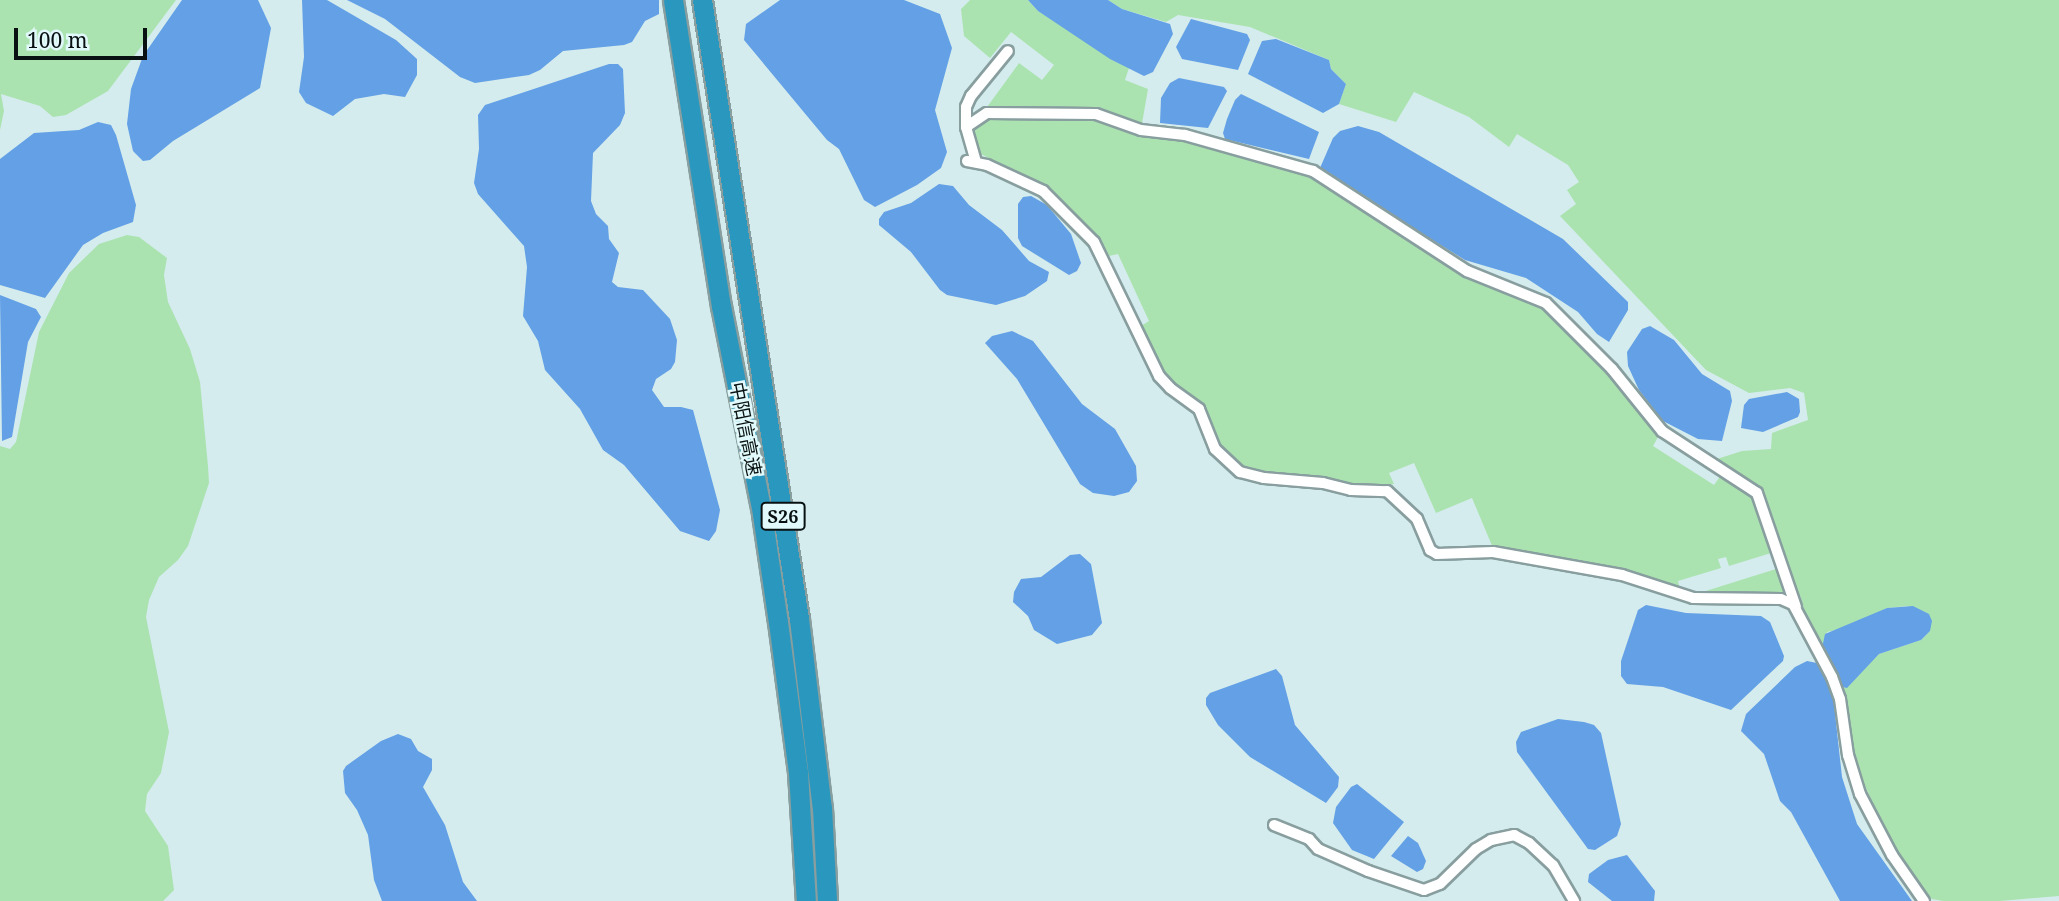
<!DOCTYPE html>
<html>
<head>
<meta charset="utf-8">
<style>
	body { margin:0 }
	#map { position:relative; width:2059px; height:901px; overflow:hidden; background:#d4eced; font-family:"Noto Serif","Noto Sans SC",serif }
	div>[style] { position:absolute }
	.green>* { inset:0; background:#abe3b0 }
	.water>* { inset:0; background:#63a0e6 }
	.roads { filter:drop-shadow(2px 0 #889e9f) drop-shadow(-2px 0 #889e9f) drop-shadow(0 2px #889e9f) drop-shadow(0 -2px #889e9f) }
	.street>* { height:10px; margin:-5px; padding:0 5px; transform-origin:5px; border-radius:5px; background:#fff }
	.highway>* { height:19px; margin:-9.5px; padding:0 9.5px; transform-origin:9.5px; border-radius:9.5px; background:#2997be }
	span { translate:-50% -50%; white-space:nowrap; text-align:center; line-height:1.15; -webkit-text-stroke:5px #e1f9fa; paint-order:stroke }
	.shield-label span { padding:2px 5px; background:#e1f9fa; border:2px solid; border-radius:5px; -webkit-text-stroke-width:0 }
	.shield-label { font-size:18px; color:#091112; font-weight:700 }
	.street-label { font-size:19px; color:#091112 }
	.scale { position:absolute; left:14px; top:28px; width:133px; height:32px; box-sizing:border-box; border:4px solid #091112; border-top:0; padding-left:9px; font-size:21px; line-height:24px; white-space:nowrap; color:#091112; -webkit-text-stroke:5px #e1f9fa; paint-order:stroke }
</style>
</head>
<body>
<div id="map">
	<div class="green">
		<i style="clip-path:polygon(0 0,176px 0,108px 91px,66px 115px,53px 117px,40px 106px,1px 94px,4px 111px,0 130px)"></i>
		<i style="clip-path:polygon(970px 0,1028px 0,1038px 11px,1129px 68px,1125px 80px,1148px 89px,1140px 135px,1210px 145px,1310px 175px,1467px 268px,1549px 299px,1622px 369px,1617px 379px,1658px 437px,1653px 446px,1714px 485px,1721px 475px,1717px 459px,1742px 451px,1771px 449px,1772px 433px,1808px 420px,1804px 393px,1790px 388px,1749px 393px,1706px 370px,1560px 216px,1576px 204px,1567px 190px,1579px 182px,1568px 165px,1517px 134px,1509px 147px,1469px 117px,1414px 92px,1396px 122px,1339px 104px,1346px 84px,1331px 69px,1329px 60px,1250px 27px,1178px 15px,1166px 22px,1122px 9px,1108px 0,2059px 0,2059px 896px,2000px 901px,1943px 901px,1927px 898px,1897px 857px,1855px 764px,1845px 712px,1844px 688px,1879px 654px,1921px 640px,1930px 631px,1908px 606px,1887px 608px,1845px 628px,1827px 632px,1822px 648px,1808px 624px,1800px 595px,1779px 593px,1693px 595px,1776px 569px,1771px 553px,1729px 566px,1726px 557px,1718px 559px,1721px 568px,1678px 581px,1680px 590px,1616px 569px,1493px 548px,1472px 498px,1436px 513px,1414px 463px,1389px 473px,1394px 484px,1353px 488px,1247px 470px,1229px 459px,1181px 392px,1161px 371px,1138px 328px,1149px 321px,1118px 254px,1109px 256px,1104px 246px,1050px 190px,979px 153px,971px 129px,1019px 63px,1042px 80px,1054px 65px,1011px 32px,990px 58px,964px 36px,961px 9px)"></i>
		<i style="clip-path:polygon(127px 235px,139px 237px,167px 258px,164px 275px,168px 302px,190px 349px,200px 382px,208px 466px,209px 483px,188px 546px,178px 560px,159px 577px,149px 600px,146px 617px,169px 732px,161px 773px,147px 794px,145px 811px,168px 846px,174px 890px,163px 901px,0 901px,0 446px,10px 449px,16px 442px,39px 332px,69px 273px,99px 244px)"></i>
	</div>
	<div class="water">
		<i style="clip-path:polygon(182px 0,258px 0,271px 28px,260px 88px,173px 141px,150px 160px,143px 161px,133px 151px,127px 124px,131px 89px,143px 56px)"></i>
		<i style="clip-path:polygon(302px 0,327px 0,396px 40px,417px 59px,417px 75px,405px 97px,384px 94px,355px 99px,333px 116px,306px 103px,299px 92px,304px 57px)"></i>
		<i style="clip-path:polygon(347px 0,659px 0,659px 14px,645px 21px,632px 42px,624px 45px,563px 51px,540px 70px,529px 75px,475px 83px,460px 77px,385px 19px)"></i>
		<i style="clip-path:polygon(780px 0,904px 0,940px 14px,952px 48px,935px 110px,947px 152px,941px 168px,917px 185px,875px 207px,864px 200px,839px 149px,827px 140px,744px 40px,746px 24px)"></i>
		<i style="clip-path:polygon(1028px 0,1108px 0,1122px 9px,1170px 24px,1173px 34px,1153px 72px,1144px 76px,1110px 59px,1038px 11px)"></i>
		<i style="clip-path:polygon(1191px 19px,1247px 34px,1250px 40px,1238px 70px,1182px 59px,1176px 47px)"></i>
		<i style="clip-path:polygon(1276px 39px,1329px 60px,1331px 69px,1346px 84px,1339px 104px,1323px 113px,1248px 74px,1262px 41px)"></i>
		<i style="clip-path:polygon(609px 64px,618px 64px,623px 69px,625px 113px,620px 125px,593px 153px,591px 201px,596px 214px,608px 226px,609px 239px,619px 253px,612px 282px,618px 287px,643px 290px,670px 319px,677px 340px,675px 362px,671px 369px,656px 379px,652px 390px,664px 407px,681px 407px,693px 410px,720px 510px,716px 531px,709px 541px,680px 531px,624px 465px,603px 450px,580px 409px,545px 370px,538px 341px,523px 316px,527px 267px,524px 246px,478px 194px,474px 183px,479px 149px,478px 115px,485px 105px)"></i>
		<i style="clip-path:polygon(1179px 78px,1224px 87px,1227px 91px,1208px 128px,1160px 123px,1161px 98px,1170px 83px)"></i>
		<i style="clip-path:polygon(1241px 94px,1319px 132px,1309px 159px,1225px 139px,1223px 133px,1227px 119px,1235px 100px)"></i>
		<i style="clip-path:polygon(98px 122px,111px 125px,116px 135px,136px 205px,133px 222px,103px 233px,83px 245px,45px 298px,0 285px,0 159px,34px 133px,79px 130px)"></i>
		<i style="clip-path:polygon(1358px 126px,1379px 132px,1563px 239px,1628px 302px,1628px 310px,1609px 342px,1597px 334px,1578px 312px,1526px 278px,1465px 260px,1324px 173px,1320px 168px,1333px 138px,1340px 131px)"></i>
		<i style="clip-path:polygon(939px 184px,953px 186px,969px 205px,1002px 230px,1029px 261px,1049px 272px,1047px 281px,1025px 296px,996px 305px,947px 295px,940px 290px,911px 252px,879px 225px,879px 219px,884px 212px,911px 203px)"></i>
		<i style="clip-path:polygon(1031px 196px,1047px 205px,1071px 234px,1081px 263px,1077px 271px,1069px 275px,1022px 246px,1018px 238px,1018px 204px,1023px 197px)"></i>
		<i style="clip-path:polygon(0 295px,36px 309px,41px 317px,28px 342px,12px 437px,2px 441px)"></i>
		<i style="clip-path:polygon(1650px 326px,1674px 340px,1702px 374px,1730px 391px,1732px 401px,1722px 441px,1698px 439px,1663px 421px,1639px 390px,1628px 366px,1627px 352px,1642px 329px)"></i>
		<i style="clip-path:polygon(1012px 331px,1033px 341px,1082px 404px,1115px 429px,1136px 466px,1137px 481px,1129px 492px,1114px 496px,1093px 493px,1080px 484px,1017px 379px,985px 343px,992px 336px)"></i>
		<i style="clip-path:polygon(1787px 392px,1799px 399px,1800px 412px,1798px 417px,1763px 432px,1741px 428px,1744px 405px,1749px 399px)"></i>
		<i style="clip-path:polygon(1080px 554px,1091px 564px,1102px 623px,1092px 635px,1057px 644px,1034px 630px,1028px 616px,1013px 602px,1014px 592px,1021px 579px,1041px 577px,1070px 555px)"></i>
		<i style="clip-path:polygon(1646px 605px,1686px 613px,1761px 616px,1770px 622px,1784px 656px,1783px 661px,1731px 710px,1663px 687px,1627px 684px,1621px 676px,1621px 661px,1638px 610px)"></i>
		<i style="clip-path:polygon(1913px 606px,1929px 614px,1932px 621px,1930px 631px,1921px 640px,1879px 654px,1847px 688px,1842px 687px,1822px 648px,1825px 634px,1887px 608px)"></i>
		<i style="clip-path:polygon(1807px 661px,1817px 663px,1833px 695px,1842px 777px,1857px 824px,1912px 901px,1840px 901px,1791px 812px,1780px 801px,1764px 754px,1741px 731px,1746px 714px,1795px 667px)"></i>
		<i style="clip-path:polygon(1276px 669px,1282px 676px,1295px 725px,1339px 777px,1338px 787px,1326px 803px,1250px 757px,1218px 725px,1206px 705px,1206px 698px,1210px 693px)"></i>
		<i style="clip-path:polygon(1558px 719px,1584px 722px,1594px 725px,1601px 733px,1621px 824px,1617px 836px,1595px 850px,1588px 849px,1517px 752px,1516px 742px,1521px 732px)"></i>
		<i style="clip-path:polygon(398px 734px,411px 739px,418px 751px,432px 759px,432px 770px,423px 787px,445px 825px,463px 882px,477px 901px,382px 901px,374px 880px,368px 835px,357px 810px,345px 793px,343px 771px,346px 766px,381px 741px)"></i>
		<i style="clip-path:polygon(1357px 784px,1404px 822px,1374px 859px,1352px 850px,1333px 823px,1336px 807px,1351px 787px)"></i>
		<i style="clip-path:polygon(1408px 836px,1418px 843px,1426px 861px,1423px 869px,1417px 872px,1391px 856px)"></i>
		<i style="clip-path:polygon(1627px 855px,1655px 891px,1654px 901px,1612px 901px,1588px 882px,1589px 874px,1608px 860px)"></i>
	</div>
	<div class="roads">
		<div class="street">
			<i style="left:966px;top:127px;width:25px;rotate:-34deg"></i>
			<i style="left:987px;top:113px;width:109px;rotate:0.5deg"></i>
			<i style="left:1096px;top:114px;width:48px;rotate:19.6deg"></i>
			<i style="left:1141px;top:130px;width:44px;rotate:6.5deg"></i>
			<i style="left:1185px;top:135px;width:133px;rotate:15.7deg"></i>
			<i style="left:1313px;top:171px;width:184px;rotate:33deg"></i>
			<i style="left:1467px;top:271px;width:85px;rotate:22.1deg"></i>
			<i style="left:1546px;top:303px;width:93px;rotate:45deg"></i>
			<i style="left:1612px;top:369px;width:80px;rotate:51.1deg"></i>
			<i style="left:1662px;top:431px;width:113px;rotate:33.1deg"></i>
			<i style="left:1757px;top:493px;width:120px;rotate:71.1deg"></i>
			<i style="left:967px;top:161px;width:20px;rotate:11deg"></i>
			<i style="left:987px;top:165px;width:62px;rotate:24.9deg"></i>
			<i style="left:1043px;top:191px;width:72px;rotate:45deg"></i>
			<i style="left:1094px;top:242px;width:149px;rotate:64.1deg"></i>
			<i style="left:1159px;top:376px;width:16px;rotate:47deg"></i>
			<i style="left:1170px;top:388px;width:36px;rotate:36deg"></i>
			<i style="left:1199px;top:409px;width:43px;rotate:68.2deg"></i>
			<i style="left:1215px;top:449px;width:34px;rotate:43deg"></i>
			<i style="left:1240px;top:472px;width:25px;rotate:14deg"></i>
			<i style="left:1264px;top:478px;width:59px;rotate:4.8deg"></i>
			<i style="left:1323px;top:483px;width:29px;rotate:14deg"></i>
			<i style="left:1351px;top:490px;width:36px;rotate:2deg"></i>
			<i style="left:1387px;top:491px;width:41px;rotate:43deg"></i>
			<i style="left:1417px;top:519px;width:34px;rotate:67deg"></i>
			<i style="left:1430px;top:550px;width:8px;rotate:30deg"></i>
			<i style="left:1437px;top:554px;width:56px;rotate:-2deg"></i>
			<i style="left:1493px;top:552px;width:131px;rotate:10.1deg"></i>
			<i style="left:1622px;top:575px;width:75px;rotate:17.9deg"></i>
			<i style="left:1693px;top:598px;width:88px;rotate:0.7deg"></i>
			<i style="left:1781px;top:599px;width:13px;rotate:23deg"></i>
			<i style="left:1793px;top:604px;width:83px;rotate:61.9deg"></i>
			<i style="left:1832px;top:677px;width:23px;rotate:70deg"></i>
			<i style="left:1840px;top:699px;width:57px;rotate:81.9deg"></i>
			<i style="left:1848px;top:755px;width:41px;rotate:72.9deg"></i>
			<i style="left:1860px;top:794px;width:69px;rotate:62.3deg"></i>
			<i style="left:1892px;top:855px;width:56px;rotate:55.2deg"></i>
			<i style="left:976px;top:162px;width:36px;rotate:-106deg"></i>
			<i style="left:966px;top:127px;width:20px;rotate:-90deg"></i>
			<i style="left:966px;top:107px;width:12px;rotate:-66deg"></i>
			<i style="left:971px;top:96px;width:58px;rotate:-50.6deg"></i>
			<i style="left:1274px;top:825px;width:38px;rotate:22deg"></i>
			<i style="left:1309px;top:839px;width:13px;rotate:48deg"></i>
			<i style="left:1318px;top:849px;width:55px;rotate:23.7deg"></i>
			<i style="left:1368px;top:871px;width:59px;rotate:18.7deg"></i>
			<i style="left:1424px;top:890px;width:17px;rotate:-21deg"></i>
			<i style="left:1440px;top:884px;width:50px;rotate:-44.2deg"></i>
			<i style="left:1476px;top:849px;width:17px;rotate:-31deg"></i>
			<i style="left:1491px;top:840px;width:24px;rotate:-12deg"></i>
			<i style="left:1514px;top:835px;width:17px;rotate:28deg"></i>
			<i style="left:1529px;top:843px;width:33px;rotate:43deg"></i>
			<i style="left:1553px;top:865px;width:42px;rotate:59.7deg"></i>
		</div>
		<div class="highway">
			<i style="left:673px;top:0;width:310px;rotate:81.1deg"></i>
			<i style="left:721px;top:306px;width:212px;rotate:78.8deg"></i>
			<i style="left:762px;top:514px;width:109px;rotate:81.6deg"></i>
			<i style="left:778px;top:622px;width:151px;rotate:82.4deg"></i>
			<i style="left:798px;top:772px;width:129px;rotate:86.5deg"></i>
			<i style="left:702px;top:0;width:627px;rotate:81.09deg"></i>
			<i style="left:799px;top:619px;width:190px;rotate:83.1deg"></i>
			<i style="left:822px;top:808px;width:93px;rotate:86.9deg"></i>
		</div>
	</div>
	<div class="shield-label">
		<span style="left:783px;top:516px">S26</span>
	</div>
	<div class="street-label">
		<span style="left:745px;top:429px;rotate:79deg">中阳信高速</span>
	</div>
	<div class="scale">100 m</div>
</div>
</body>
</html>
